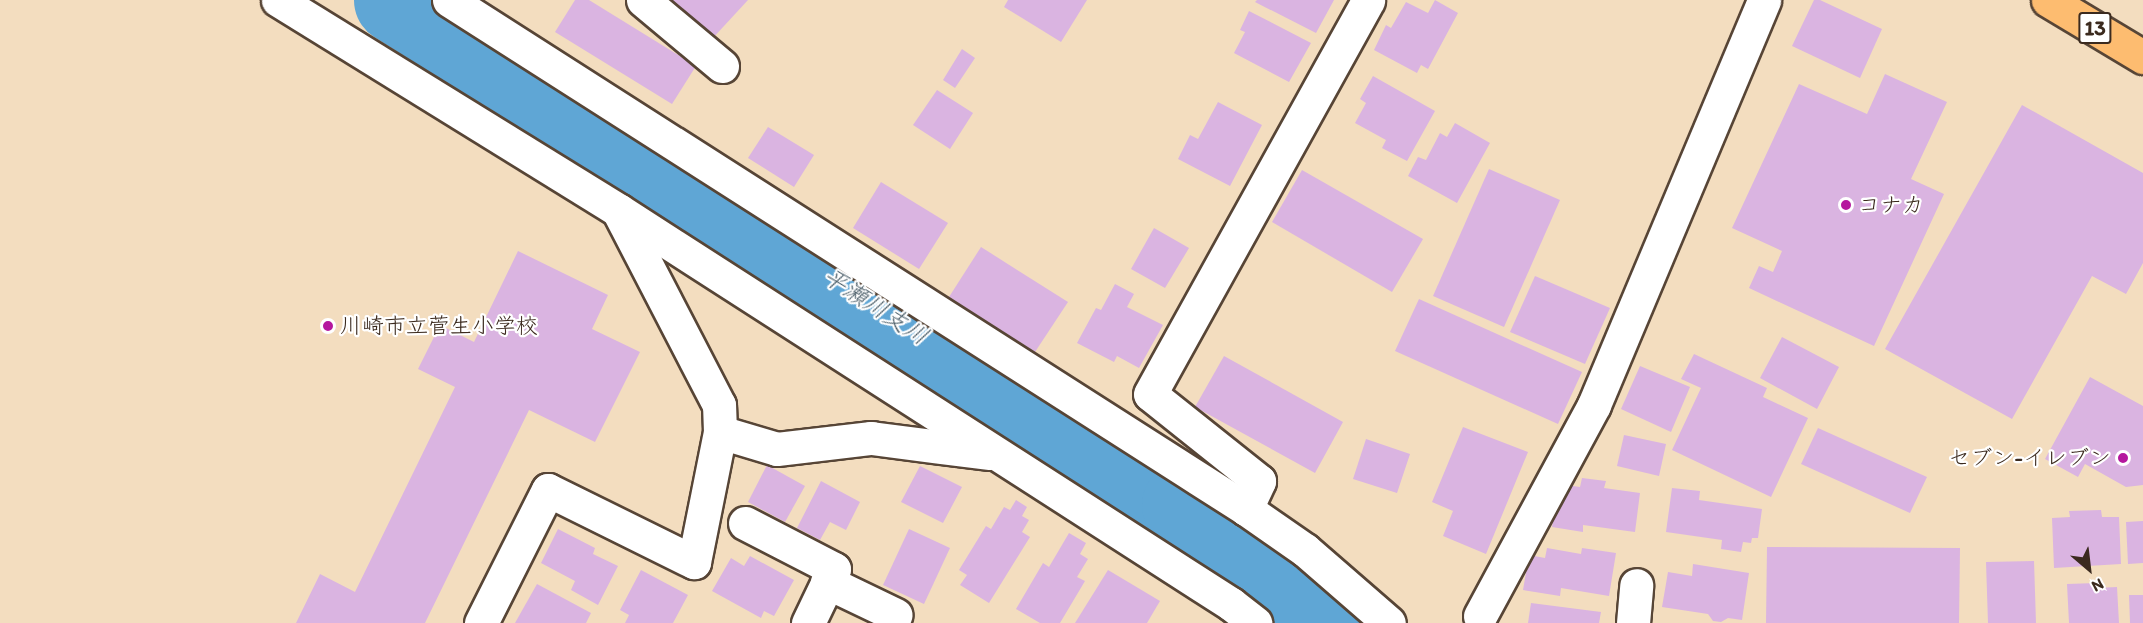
<!DOCTYPE html>
<html>
<head>
<meta charset="utf-8">
<style>
	body { margin:0 }
	#map { position:relative; width:2143px; height:623px; overflow:hidden; background:#f3ddbf; font-family:Itim,"Klee One",sans-serif }
	div>[style] { position:absolute }
	.river>* { height:88px; margin:-44px; padding:0 44px; transform-origin:44px; border-radius:44px; background:#5fa6d5 }
	.building>* { inset:0; background:#dab4e1 }
	.roads { filter:drop-shadow(2px 0 #574536) drop-shadow(-2px 0 #574536) drop-shadow(0 2px #574536) drop-shadow(0 -2px #574536) }
	.minor>* { height:33px; margin:-16.5px; padding:0 16.5px; transform-origin:16.5px; border-radius:16.5px; background:#fff }
	.major>* { height:33px; margin:-16.5px; padding:0 16.5px; transform-origin:16.5px; border-radius:16.5px; background:#fdbc70 }
	.dots>* { width:16px; height:16px; translate:-50% -50%; box-sizing:border-box; border:3px solid #fff; border-radius:50% }
	span { translate:-50% -50%; white-space:nowrap; text-align:center; line-height:1.15; -webkit-text-stroke:4.5px #fff; paint-order:stroke }
	.shield-label span { padding:2px 4px; background:#fff; border:2px solid; border-radius:4px; -webkit-text-stroke-width:0 }
	.shield-label { font-size:21px; color:#3b2a1e; font-weight:700 }
	.poi-label { font-size:22px; color:#3b2a1e }
	.left { translate:0 -50%; text-align:left }
	.right { translate:-100% -50%; text-align:right }
	.water-label { font-size:24px; color:#495c67; font-style:italic }
	.north { position:absolute; left:2059px; top:539px; width:60px; height:60px; -webkit-text-stroke:4px #fff; paint-order:stroke; rotate:152deg; font-size:16px; font-weight:700; line-height:24px; text-align:center; color:#3b2a1e }
	.north::after { content:''; display:block; margin:auto; width:21px; height:27px; background:#3b2a1e; clip-path:polygon(50% 0,100% 100%,50% 72%,0 100%) }
</style>
</head>
<body>
<div id="map">
	<div class="river">
		<i style="left:398px;top:0;width:936px;rotate:32.65deg"></i>
		<i style="left:1186px;top:505px;width:199px;rotate:36.4deg"></i>
	</div>
	<div class="building">
		<i style="clip-path:polygon(575px 0,589px 0,696px 66px,672px 104px,555px 32px)"></i>
		<i style="clip-path:polygon(670px 0,748px 0,712px 39px)"></i>
		<i style="clip-path:polygon(1008px 0,1087px 0,1061px 42px,1004px 7px)"></i>
		<i style="clip-path:polygon(1257px 0,1334px 0,1316px 33px,1255px 2px)"></i>
		<i style="clip-path:polygon(1435px 0,1458px 13px,1428px 69px,1421px 65px,1417px 73px,1374px 50px,1386px 25px,1391px 28px,1406px 2px,1428px 13px)"></i>
		<i style="clip-path:polygon(1814px 0,1820px 0,1882px 29px,1860px 78px,1792px 46px)"></i>
		<i style="clip-path:polygon(1249px 11px,1311px 43px,1289px 82px,1234px 53px,1245px 32px,1240px 30px)"></i>
		<i style="clip-path:polygon(962px 49px,975px 58px,955px 88px,943px 80px)"></i>
		<i style="clip-path:polygon(1885px 74px,1947px 102px,1911px 179px,1944px 194px,1874px 346px,1749px 288px,1759px 266px,1773px 272px,1782px 251px,1732px 228px,1799px 84px,1867px 114px)"></i>
		<i style="clip-path:polygon(1373px 76px,1435px 111px,1407px 161px,1382px 148px,1386px 140px,1355px 123px,1366px 103px,1360px 99px)"></i>
		<i style="clip-path:polygon(937px 90px,973px 113px,950px 149px,913px 125px)"></i>
		<i style="clip-path:polygon(1218px 102px,1262px 125px,1230px 186px,1178px 159px,1190px 135px,1198px 139px)"></i>
		<i style="clip-path:polygon(2022px 105px,2143px 173px,2143px 263px,2126px 294px,2092px 276px,2012px 419px,1885px 349px)"></i>
		<i style="clip-path:polygon(1455px 123px,1490px 143px,1457px 203px,1408px 176px,1418px 157px,1426px 160px,1440px 133px,1447px 137px)"></i>
		<i style="clip-path:polygon(768px 127px,814px 155px,794px 187px,748px 158px)"></i>
		<i style="clip-path:polygon(1489px 169px,1560px 200px,1504px 327px,1433px 296px)"></i>
		<i style="clip-path:polygon(1302px 170px,1423px 239px,1392px 292px,1272px 222px)"></i>
		<i style="clip-path:polygon(881px 182px,948px 223px,919px 269px,853px 228px)"></i>
		<i style="clip-path:polygon(1154px 228px,1189px 248px,1165px 288px,1131px 269px)"></i>
		<i style="clip-path:polygon(981px 247px,1068px 302px,1035px 352px,949px 297px)"></i>
		<i style="clip-path:polygon(518px 251px,608px 295px,592px 329px,640px 352px,595px 442px,529px 410px,425px 623px,296px 623px,320px 574px,355px 592px,455px 387px,418px 369px,440px 325px,474px 342px)"></i>
		<i style="clip-path:polygon(1535px 276px,1610px 308px,1585px 364px,1510px 332px)"></i>
		<i style="clip-path:polygon(1115px 284px,1134px 294px,1127px 307px,1163px 325px,1139px 368px,1117px 356px,1114px 362px,1077px 343px,1096px 308px,1101px 310px)"></i>
		<i style="clip-path:polygon(1419px 299px,1582px 372px,1558px 424px,1395px 351px)"></i>
		<i style="clip-path:polygon(1782px 337px,1839px 367px,1817px 409px,1760px 378px)"></i>
		<i style="clip-path:polygon(1694px 354px,1767px 388px,1763px 397px,1808px 418px,1771px 497px,1672px 450px,1701px 388px,1681px 379px)"></i>
		<i style="clip-path:polygon(1224px 356px,1343px 422px,1315px 473px,1195px 407px)"></i>
		<i style="clip-path:polygon(1640px 366px,1690px 387px,1671px 432px,1621px 409px)"></i>
		<i style="clip-path:polygon(2090px 377px,2143px 406px,2143px 485px,2126px 487px,2085px 464px,2078px 477px,2045px 459px)"></i>
		<i style="clip-path:polygon(1463px 427px,1528px 452px,1486px 554px,1443px 536px,1453px 511px,1432px 502px)"></i>
		<i style="clip-path:polygon(1818px 428px,1927px 477px,1910px 513px,1801px 464px)"></i>
		<i style="clip-path:polygon(1624px 435px,1666px 444px,1659px 476px,1617px 466px)"></i>
		<i style="clip-path:polygon(1366px 439px,1410px 454px,1397px 493px,1353px 479px)"></i>
		<i style="clip-path:polygon(767px 465px,805px 486px,785px 522px,748px 502px)"></i>
		<i style="clip-path:polygon(920px 466px,962px 487px,943px 523px,901px 502px)"></i>
		<i style="clip-path:polygon(1582px 478px,1606px 481px,1604px 488px,1640px 493px,1635px 532px,1583px 525px,1583px 532px,1552px 527px,1559px 484px,1580px 487px)"></i>
		<i style="clip-path:polygon(821px 481px,860px 502px,846px 530px,830px 522px,820px 540px,797px 528px)"></i>
		<i style="clip-path:polygon(1672px 488px,1700px 491px,1699px 500px,1762px 509px,1758px 538px,1752px 538px,1751px 543px,1743px 542px,1741px 552px,1721px 549px,1722px 540px,1666px 532px)"></i>
		<i style="clip-path:polygon(1016px 500px,1027px 507px,1022px 516px,1029px 520px,1022px 532px,1030px 537px,989px 603px,960px 585px,967px 575px,959px 570px,986px 526px,991px 529px,1004px 507px,1010px 510px)"></i>
		<i style="clip-path:polygon(2101px 510px,2102px 517px,2119px 517px,2121px 564px,2054px 568px,2052px 518px,2070px 517px,2069px 511px)"></i>
		<i style="clip-path:polygon(2143px 521px,2143px 563px,2128px 564px,2126px 522px)"></i>
		<i style="clip-path:polygon(558px 529px,595px 548px,593px 554px,618px 566px,598px 605px,571px 590px,575px 581px,541px 563px)"></i>
		<i style="clip-path:polygon(909px 529px,950px 548px,924px 604px,883px 585px)"></i>
		<i style="clip-path:polygon(1069px 533px,1086px 543px,1080px 554px,1088px 559px,1077px 577px,1085px 581px,1060px 623px,1040px 623px,1016px 609px,1043px 563px,1049px 567px)"></i>
		<i style="clip-path:polygon(1767px 547px,1960px 548px,1959px 623px,1766px 623px)"></i>
		<i style="clip-path:polygon(1547px 548px,1581px 554px,1582px 548px,1616px 553px,1609px 596px,1561px 588px,1560px 596px,1523px 590px,1529px 555px,1545px 558px)"></i>
		<i style="clip-path:polygon(750px 556px,794px 580px,774px 616px,764px 611px,761px 618px,712px 591px,731px 558px,744px 566px)"></i>
		<i style="clip-path:polygon(2034px 561px,2036px 623px,1988px 623px,1986px 562px)"></i>
		<i style="clip-path:polygon(1693px 564px,1749px 573px,1742px 620px,1728px 618px,1721px 622px,1713px 621px,1708px 614px,1662px 607px,1668px 572px,1692px 576px)"></i>
		<i style="clip-path:polygon(641px 570px,688px 595px,673px 623px,625px 623px,629px 615px,620px 610px)"></i>
		<i style="clip-path:polygon(1108px 570px,1160px 601px,1147px 623px,1075px 623px)"></i>
		<i style="clip-path:polygon(2096px 583px,2096px 588px,2117px 587px,2119px 623px,2069px 623px,2067px 584px)"></i>
		<i style="clip-path:polygon(537px 584px,591px 613px,586px 623px,515px 623px)"></i>
		<i style="clip-path:polygon(2129px 595px,2143px 595px,2143px 623px,2130px 623px)"></i>
		<i style="clip-path:polygon(1531px 603px,1601px 612px,1599px 623px,1528px 623px)"></i>
	</div>
	<div class="roads">
		<div class="minor">
			<i style="left:278px;top:0;width:400px;rotate:31.7deg"></i>
			<i style="left:618px;top:210px;width:729px;rotate:32.73deg"></i>
			<i style="left:1231px;top:604px;width:31px;rotate:38deg"></i>
			<i style="left:449px;top:0;width:946px;rotate:32.56deg"></i>
			<i style="left:1246px;top:509px;width:72px;rotate:34.8deg"></i>
			<i style="left:1305px;top:550px;width:111px;rotate:41deg"></i>
			<i style="left:643px;top:0;width:103px;rotate:39.9deg"></i>
			<i style="left:720px;top:432px;width:59px;rotate:16.6deg"></i>
			<i style="left:777px;top:449px;width:95px;rotate:-6.7deg"></i>
			<i style="left:871px;top:438px;width:118px;rotate:7.3deg"></i>
			<i style="left:1246px;top:509px;width:31px;rotate:-65deg"></i>
			<i style="left:1259px;top:481px;width:139px;rotate:-141.4deg"></i>
			<i style="left:1150px;top:394px;width:450px;rotate:-61deg"></i>
			<i style="left:745px;top:523px;width:100px;rotate:27.3deg"></i>
			<i style="left:834px;top:569px;width:60px;rotate:115.7deg"></i>
			<i style="left:827px;top:582px;width:76px;rotate:25.6deg"></i>
			<i style="left:1480px;top:616px;width:240px;rotate:-61.6deg"></i>
			<i style="left:1594px;top:405px;width:439px;rotate:-67.2deg"></i>
			<i style="left:481px;top:623px;width:149px;rotate:-63.3deg"></i>
			<i style="left:548px;top:490px;width:163px;rotate:26.3deg"></i>
			<i style="left:694px;top:562px;width:133px;rotate:-78.7deg"></i>
			<i style="left:720px;top:432px;width:27px;rotate:-92deg"></i>
			<i style="left:719px;top:405px;width:217px;rotate:-117.4deg"></i>
			<i style="left:1633px;top:623px;width:38px;rotate:-85deg"></i>
		</div>
		<div class="major">
			<i style="left:2048px;top:0;width:111px;rotate:31deg"></i>
		</div>
	</div>
	<div class="dots">
		<i style="left:1846px;top:205px;background:#b5179e"></i>
		<i style="left:328px;top:326px;background:#b5179e"></i>
		<i style="left:2123px;top:458px;background:#b5179e"></i>
	</div>
	<div class="shield-label">
		<span style="left:2095px;top:28px">13</span>
	</div>
	<div class="poi-label">
		<span class="left" style="left:1858px;top:205px">コナカ</span>
		<span class="left" style="left:340px;top:326px">川崎市立菅生小学校</span>
		<span class="right" style="left:2111px;top:458px">セブン-イレブン</span>
	</div>
	<div class="water-label">
		<span style="left:876px;top:306px;rotate:33deg">平瀬川支川</span>
	</div>
	<div class="north">N</div>
</div>
</body>
</html>
